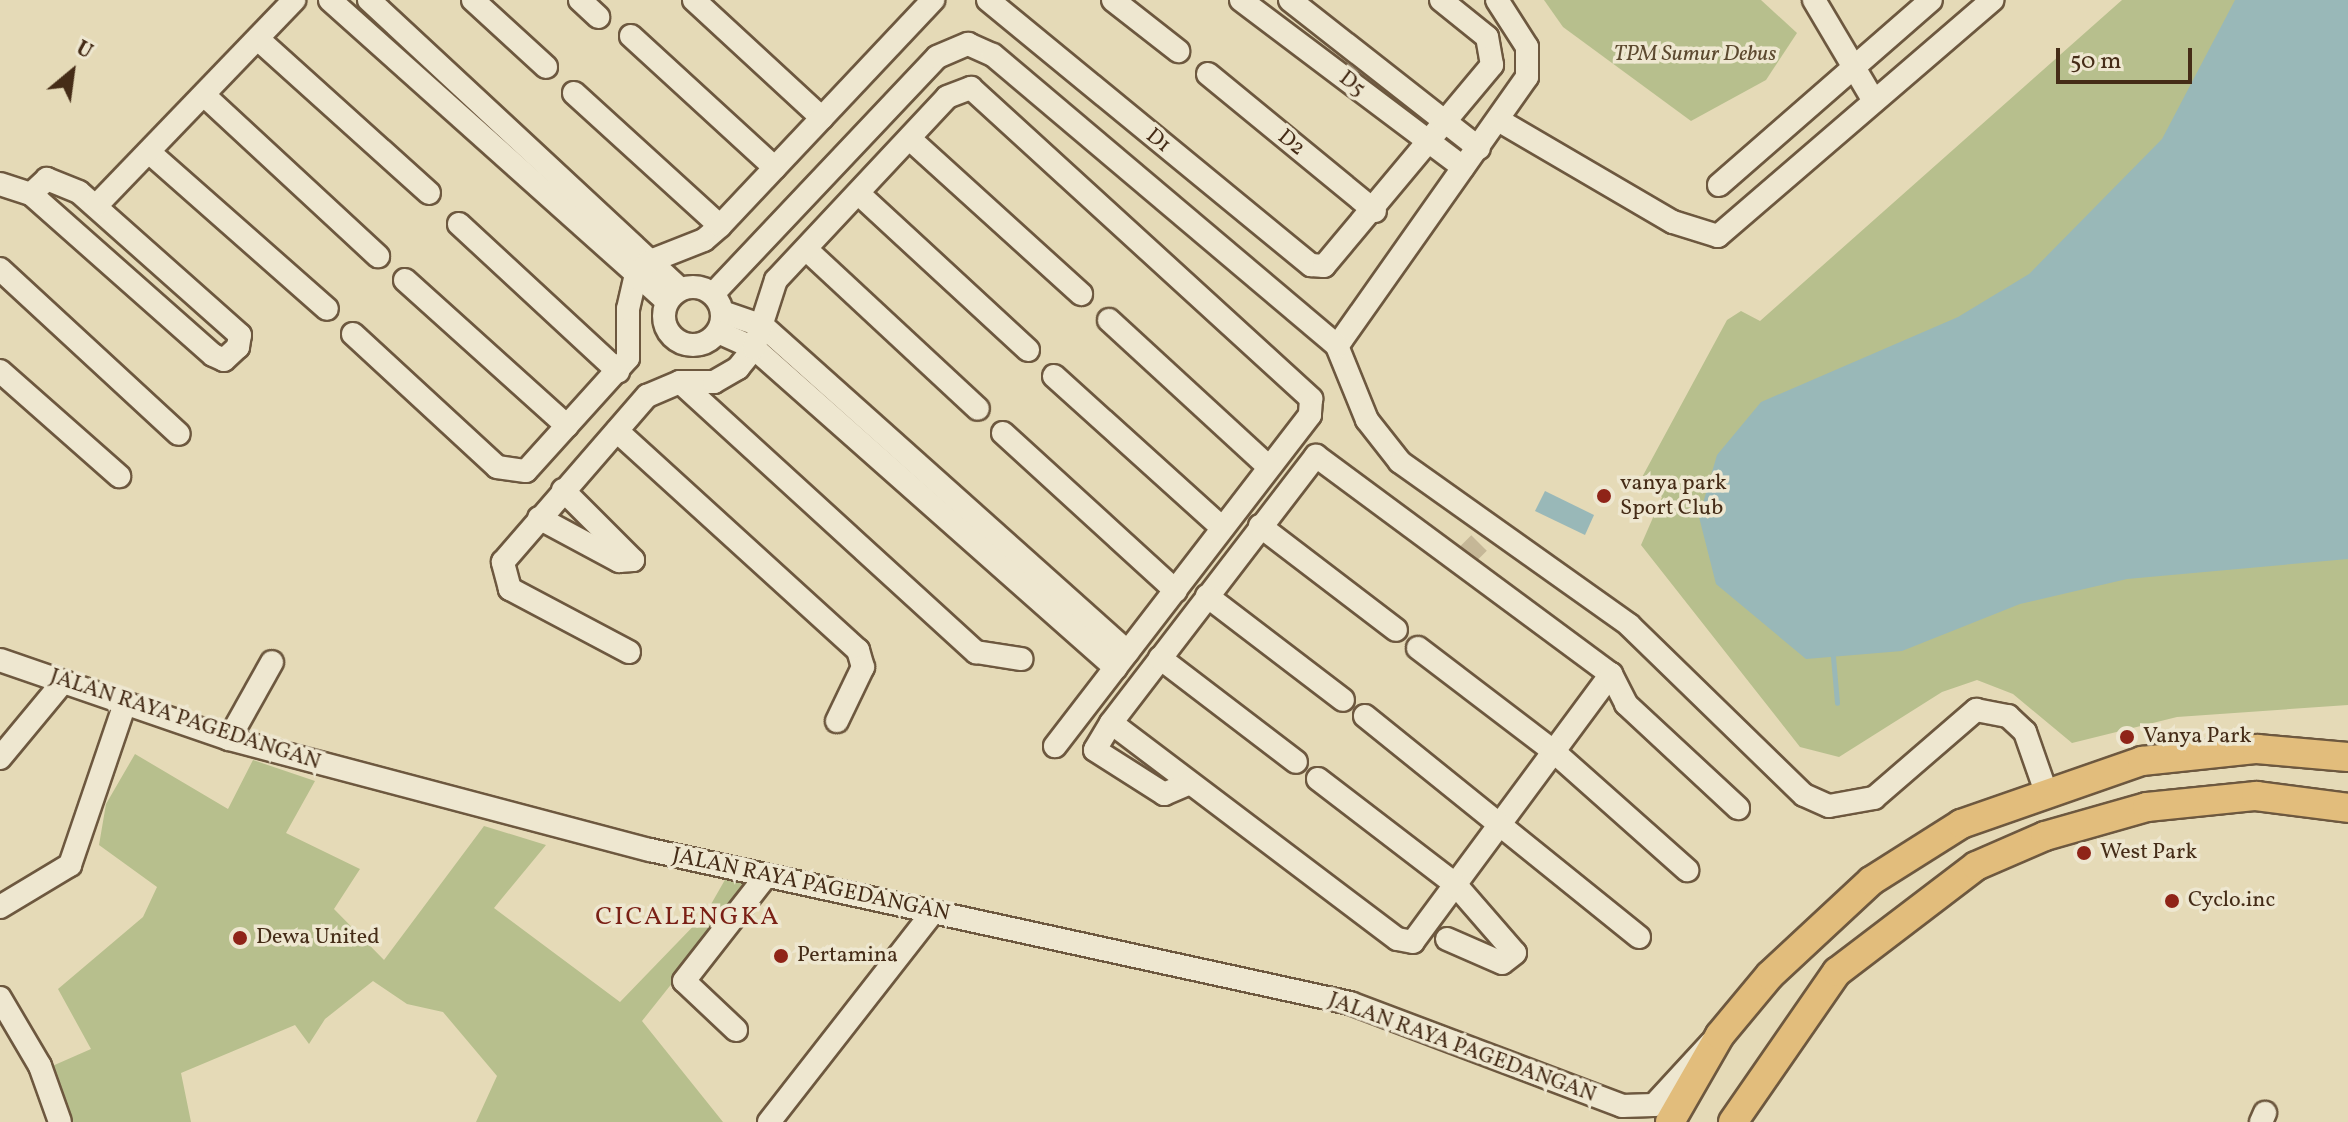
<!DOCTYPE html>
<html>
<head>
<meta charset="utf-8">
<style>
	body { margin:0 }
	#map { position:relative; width:2348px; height:1122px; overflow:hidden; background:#e5dab7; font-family:Vollkorn,serif }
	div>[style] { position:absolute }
	.green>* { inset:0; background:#b7bf8d }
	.water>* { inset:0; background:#99b8b8 }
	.stream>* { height:5px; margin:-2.5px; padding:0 2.5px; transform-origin:2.5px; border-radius:2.5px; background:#99b8b8 }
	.minor-tunnel>* { height:22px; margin-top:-11px; transform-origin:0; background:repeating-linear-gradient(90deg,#c5b797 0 22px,transparent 0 33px) }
	.roads { filter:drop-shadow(2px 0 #6d583f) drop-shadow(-2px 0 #6d583f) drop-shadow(0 2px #6d583f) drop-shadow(0 -2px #6d583f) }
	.minor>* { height:22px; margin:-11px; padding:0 11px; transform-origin:11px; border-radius:11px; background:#eee7d0 }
	.minor>.ring { margin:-11px; padding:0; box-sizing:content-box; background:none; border:22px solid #eee7d0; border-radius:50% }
	.major>* { height:28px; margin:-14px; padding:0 14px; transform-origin:14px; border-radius:14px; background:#e2bd7c }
	.dots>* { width:22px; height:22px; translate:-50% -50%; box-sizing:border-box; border:4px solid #eee7d0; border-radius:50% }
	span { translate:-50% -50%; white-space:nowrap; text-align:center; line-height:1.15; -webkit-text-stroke:7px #eee7d0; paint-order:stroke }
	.park-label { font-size:22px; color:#5c492f; font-style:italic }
	.street-label { font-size:22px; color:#452c17 }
	.poi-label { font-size:22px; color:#452c17 }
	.left { translate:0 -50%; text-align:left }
	.quarter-label { font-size:26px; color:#7a1f14; letter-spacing:2px }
	.north { position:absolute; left:32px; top:32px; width:80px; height:80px; -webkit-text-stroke:6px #eee7d0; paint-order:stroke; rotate:29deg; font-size:22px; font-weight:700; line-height:32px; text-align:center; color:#452c17 }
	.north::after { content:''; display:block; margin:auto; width:28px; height:36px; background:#452c17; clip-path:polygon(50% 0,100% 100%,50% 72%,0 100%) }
	.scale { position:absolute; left:2056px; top:48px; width:136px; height:36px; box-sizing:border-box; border:4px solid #452c17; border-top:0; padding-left:10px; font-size:24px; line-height:28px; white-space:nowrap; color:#452c17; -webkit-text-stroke:6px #eee7d0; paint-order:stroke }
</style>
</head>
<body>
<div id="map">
	<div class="green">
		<i style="clip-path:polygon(1544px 0,1761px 0,1797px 33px,1766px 80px,1691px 121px,1563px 27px)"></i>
		<i style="clip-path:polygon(2122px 0,2348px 0,2348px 705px,2177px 717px,2072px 743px,2013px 694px,1977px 680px,1942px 692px,1839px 757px,1800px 747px,1641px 545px,1662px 497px,1640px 481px,1727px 320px,1741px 311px,1760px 321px)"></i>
		<i style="clip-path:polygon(135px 754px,228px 809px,253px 760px,315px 781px,286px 833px,360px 869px,334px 909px,384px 960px,484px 826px,546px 845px,494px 908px,620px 1002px,706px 913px,726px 878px,751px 884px,642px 1021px,723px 1122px,476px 1122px,497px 1076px,443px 1012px,407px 1004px,373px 981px,325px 1019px,309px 1044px,295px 1025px,181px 1073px,191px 1122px,70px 1122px,50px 1067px,91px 1049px,58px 989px,143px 917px,157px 887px,99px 845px,106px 804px)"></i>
	</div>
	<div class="water">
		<i style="clip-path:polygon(2235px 0,2348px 0,2348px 559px,2127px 579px,2020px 604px,1902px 651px,1806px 659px,1716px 584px,1699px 517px,1717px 455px,1761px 402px,1958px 317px,2029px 274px,2162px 139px)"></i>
		<i style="clip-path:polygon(1545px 491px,1594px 515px,1585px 535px,1535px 511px)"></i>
	</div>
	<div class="stream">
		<i style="left:1833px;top:657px;width:46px;rotate:85deg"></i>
	</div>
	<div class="minor-tunnel">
		<i style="left:1467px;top:555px;width:17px;rotate:-45deg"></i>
	</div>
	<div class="roads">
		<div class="minor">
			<i style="left:330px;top:0;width:452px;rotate:41.8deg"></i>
			<i style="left:369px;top:0;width:425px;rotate:42.9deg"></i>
			<i style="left:473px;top:0;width:99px;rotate:42.5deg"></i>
			<i style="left:580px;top:0;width:25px;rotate:43deg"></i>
			<i style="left:694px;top:0;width:174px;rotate:42.7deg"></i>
			<i style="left:988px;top:0;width:418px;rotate:39.4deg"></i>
			<i style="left:1311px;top:265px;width:13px;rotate:4deg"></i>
			<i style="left:1324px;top:266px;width:262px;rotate:-50.1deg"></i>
			<i style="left:1492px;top:65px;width:28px;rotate:-100deg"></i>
			<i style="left:1487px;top:37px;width:59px;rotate:-141.2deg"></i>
			<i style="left:1113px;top:0;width:83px;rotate:38.1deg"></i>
			<i style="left:1241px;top:0;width:278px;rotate:37deg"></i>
			<i style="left:1290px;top:0;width:240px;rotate:38.1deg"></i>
			<i style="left:1497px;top:0;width:56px;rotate:57.4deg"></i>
			<i style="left:1527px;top:47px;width:30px;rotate:90deg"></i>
			<i style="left:1527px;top:77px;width:329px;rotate:125.2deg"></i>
			<i style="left:1337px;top:346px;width:80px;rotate:67.9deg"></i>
			<i style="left:1367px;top:420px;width:53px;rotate:51.8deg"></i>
			<i style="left:1400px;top:462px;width:281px;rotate:35.4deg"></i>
			<i style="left:1629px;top:625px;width:244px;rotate:44.2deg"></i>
			<i style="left:1804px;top:795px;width:27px;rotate:24deg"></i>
			<i style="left:1829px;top:806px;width:46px;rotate:-10.1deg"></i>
			<i style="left:1874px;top:798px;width:135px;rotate:-40.8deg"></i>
			<i style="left:1976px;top:710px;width:33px;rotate:11deg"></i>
			<i style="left:2008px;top:716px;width:23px;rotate:43deg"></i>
			<i style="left:2025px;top:732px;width:60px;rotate:70.7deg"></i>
			<i style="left:1814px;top:0;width:117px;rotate:59.3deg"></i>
			<i style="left:631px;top:36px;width:195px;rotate:42.5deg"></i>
			<i style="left:258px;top:39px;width:230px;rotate:42deg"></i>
			<i style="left:1208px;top:74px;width:216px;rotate:39.4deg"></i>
			<i style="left:574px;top:93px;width:197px;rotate:42.3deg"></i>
			<i style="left:205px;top:96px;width:236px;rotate:42.8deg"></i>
			<i style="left:1500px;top:121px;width:200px;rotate:30.3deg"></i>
			<i style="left:1673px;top:222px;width:47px;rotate:17.3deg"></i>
			<i style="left:1718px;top:236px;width:362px;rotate:-40.7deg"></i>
			<i style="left:910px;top:139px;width:231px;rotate:42.2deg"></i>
			<i style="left:149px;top:152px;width:237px;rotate:41.4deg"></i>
			<i style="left:0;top:184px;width:33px;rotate:18deg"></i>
			<i style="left:31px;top:194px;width:243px;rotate:41.5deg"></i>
			<i style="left:213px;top:355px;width:12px;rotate:24deg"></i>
			<i style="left:224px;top:360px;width:19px;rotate:-43deg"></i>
			<i style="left:238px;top:347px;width:12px;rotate:-81deg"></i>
			<i style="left:240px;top:335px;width:215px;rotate:-138.4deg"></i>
			<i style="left:79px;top:192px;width:35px;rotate:-158deg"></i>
			<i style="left:47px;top:179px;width:22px;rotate:137deg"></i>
			<i style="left:1719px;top:185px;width:281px;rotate:-41.1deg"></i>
			<i style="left:859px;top:194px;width:230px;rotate:42.7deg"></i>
			<i style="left:96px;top:206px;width:286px;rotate:-46.1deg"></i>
			<i style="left:459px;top:224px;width:217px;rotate:42.8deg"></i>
			<i style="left:807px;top:250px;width:233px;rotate:42.9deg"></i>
			<i style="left:0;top:269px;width:243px;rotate:42.7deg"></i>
			<i style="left:405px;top:280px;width:218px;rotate:42deg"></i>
			<i class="ring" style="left:664px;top:287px;width:36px;height:36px"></i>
			<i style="left:713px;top:294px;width:326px;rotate:-46.6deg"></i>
			<i style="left:937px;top:57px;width:34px;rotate:-23deg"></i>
			<i style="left:968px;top:44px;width:27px;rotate:24deg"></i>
			<i style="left:993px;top:55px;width:451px;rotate:40.2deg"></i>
			<i style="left:722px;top:312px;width:43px;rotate:18.9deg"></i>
			<i style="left:763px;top:326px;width:489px;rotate:41.8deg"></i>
			<i style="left:1109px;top:320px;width:217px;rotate:42.6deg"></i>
			<i style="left:718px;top:332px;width:39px;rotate:24deg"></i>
			<i style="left:754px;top:348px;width:483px;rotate:41.5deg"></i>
			<i style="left:353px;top:334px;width:196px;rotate:42.7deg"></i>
			<i style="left:497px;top:467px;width:29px;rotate:8deg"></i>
			<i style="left:526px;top:471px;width:152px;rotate:-47.9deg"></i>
			<i style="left:628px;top:358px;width:49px;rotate:-90deg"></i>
			<i style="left:628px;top:309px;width:32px;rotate:-77deg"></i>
			<i style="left:635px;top:278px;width:21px;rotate:-51deg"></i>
			<i style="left:648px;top:262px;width:60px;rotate:-21.4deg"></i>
			<i style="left:704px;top:240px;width:21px;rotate:-41deg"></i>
			<i style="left:720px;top:226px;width:311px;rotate:-46.7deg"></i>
			<i style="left:0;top:371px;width:159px;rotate:41.4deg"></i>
			<i style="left:1054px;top:376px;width:227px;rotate:42.1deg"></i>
			<i style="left:680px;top:382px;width:401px;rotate:42.4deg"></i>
			<i style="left:976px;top:652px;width:46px;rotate:8.8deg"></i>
			<i style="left:617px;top:431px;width:326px;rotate:42.3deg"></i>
			<i style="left:858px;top:650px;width:18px;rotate:74deg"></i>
			<i style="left:863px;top:667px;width:60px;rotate:115.7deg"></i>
			<i style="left:1003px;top:433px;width:234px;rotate:42.4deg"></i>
			<i style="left:1316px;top:456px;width:367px;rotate:36.5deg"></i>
			<i style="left:1611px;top:674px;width:333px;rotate:126.5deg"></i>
			<i style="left:1413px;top:942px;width:16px;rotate:-169deg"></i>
			<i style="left:1397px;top:939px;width:358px;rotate:-142.9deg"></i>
			<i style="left:1111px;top:723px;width:337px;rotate:-52.5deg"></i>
			<i style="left:539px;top:518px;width:91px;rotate:28.3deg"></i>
			<i style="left:619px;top:561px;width:14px;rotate:-4deg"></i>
			<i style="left:633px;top:560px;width:99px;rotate:-135deg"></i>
			<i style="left:1260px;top:526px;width:171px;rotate:37.4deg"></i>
			<i style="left:1207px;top:596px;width:171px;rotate:37.4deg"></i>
			<i style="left:1418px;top:648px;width:168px;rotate:37.3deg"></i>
			<i style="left:1552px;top:750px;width:181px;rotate:41.6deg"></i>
			<i style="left:629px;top:652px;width:135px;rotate:-152.1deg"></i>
			<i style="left:510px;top:589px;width:28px;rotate:-105deg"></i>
			<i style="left:503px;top:562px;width:220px;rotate:-49.1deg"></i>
			<i style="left:647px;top:396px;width:36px;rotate:-23deg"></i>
			<i style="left:680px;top:382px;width:34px"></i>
			<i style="left:714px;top:382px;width:28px;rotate:-30deg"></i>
			<i style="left:738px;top:368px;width:26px;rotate:-51deg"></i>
			<i style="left:754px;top:348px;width:71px;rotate:-72.1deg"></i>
			<i style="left:776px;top:280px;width:250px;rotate:-46.9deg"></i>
			<i style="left:947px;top:97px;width:26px;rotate:-21deg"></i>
			<i style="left:971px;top:88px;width:461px;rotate:42.4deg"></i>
			<i style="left:1311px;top:399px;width:16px;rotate:94deg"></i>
			<i style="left:1310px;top:415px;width:418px;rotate:127.6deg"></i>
			<i style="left:1160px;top:658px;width:171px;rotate:37.4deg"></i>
			<i style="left:0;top:660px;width:242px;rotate:19deg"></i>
			<i style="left:229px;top:739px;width:435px;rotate:14.8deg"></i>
			<i style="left:650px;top:850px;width:717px;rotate:12.33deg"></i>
			<i style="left:1350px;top:1003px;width:291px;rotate:20.7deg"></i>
			<i style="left:1622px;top:1106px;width:32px;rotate:-2deg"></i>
			<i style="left:1654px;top:1105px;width:84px;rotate:-47.4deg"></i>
			<i style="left:1611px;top:674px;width:34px;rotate:63deg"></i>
			<i style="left:1626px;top:704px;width:153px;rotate:42.9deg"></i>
			<i style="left:1365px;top:716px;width:352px;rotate:38.9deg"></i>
			<i style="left:1111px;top:723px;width:31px;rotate:121deg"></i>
			<i style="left:1095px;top:750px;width:82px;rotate:32.5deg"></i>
			<i style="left:1164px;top:794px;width:28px;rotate:-23deg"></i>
			<i style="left:229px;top:739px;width:88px;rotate:-60.8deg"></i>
			<i style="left:0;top:758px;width:99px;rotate:-50.3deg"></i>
			<i style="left:1318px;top:779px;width:173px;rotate:37.5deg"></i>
			<i style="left:1455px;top:884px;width:91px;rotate:49deg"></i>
			<i style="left:1515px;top:953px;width:16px;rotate:142deg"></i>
			<i style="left:1502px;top:963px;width:60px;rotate:-156.4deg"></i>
			<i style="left:0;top:907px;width:82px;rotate:-31deg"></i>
			<i style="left:70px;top:865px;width:171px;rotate:-71.2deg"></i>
			<i style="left:0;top:998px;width:79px;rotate:59.5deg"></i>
			<i style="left:40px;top:1066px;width:59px;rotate:70.3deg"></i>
			<i style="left:736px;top:1030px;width:71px;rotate:-136.7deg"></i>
			<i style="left:684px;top:981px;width:133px;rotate:-52deg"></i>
			<i style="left:769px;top:1122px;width:266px;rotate:-52deg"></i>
			<i style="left:2261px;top:1122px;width:10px;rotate:-66deg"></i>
		</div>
		<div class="major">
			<i style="left:1670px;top:1122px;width:100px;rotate:-60.1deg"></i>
			<i style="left:1720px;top:1035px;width:78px;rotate:-50.2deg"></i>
			<i style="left:1770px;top:975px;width:138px;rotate:-42.9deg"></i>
			<i style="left:1871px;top:881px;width:107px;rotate:-32.3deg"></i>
			<i style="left:1961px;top:824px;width:192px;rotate:-19.2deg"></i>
			<i style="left:2142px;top:761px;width:116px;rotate:-6deg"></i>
			<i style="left:2257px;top:749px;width:91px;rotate:5deg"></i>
			<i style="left:1733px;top:1122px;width:183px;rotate:-55.3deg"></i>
			<i style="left:1837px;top:972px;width:175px;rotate:-37.3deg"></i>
			<i style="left:1976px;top:866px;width:75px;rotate:-23.5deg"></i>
			<i style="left:2045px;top:836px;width:106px;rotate:-15.9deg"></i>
			<i style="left:2147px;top:807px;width:110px;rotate:-5.8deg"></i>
			<i style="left:2256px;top:796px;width:93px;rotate:7.4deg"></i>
		</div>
	</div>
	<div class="dots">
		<i style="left:1604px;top:496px;background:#8f2418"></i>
		<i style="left:2127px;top:737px;background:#8f2418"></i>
		<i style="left:2084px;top:853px;background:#8f2418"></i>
		<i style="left:2172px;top:901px;background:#8f2418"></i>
		<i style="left:240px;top:938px;background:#8f2418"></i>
		<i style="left:781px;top:956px;background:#8f2418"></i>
	</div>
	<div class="park-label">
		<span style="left:1695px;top:55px">TPM Sumur Debus</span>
	</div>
	<div class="street-label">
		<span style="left:1352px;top:84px;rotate:37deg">D5</span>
		<span style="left:1158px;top:141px;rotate:39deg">D1</span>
		<span style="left:1291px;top:143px;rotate:39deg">D2</span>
		<span style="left:185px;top:720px;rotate:18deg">JALAN RAYA PAGEDANGAN</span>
		<span style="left:811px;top:885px;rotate:12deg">JALAN RAYA PAGEDANGAN</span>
		<span style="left:1462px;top:1048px;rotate:20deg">JALAN RAYA PAGEDANGAN</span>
	</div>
	<div class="poi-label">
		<span class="left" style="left:1620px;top:496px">vanya park<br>Sport Club</span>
		<span class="left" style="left:2143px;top:737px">Vanya Park</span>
		<span class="left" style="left:2100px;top:853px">West Park</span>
		<span class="left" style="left:2188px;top:901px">Cyclo.inc</span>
		<span class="left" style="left:256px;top:938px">Dewa United</span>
		<span class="left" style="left:797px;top:956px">Pertamina</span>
	</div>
	<div class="quarter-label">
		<span style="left:688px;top:918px">CICALENGKA</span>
	</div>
	<div class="north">U</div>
	<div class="scale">50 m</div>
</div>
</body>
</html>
